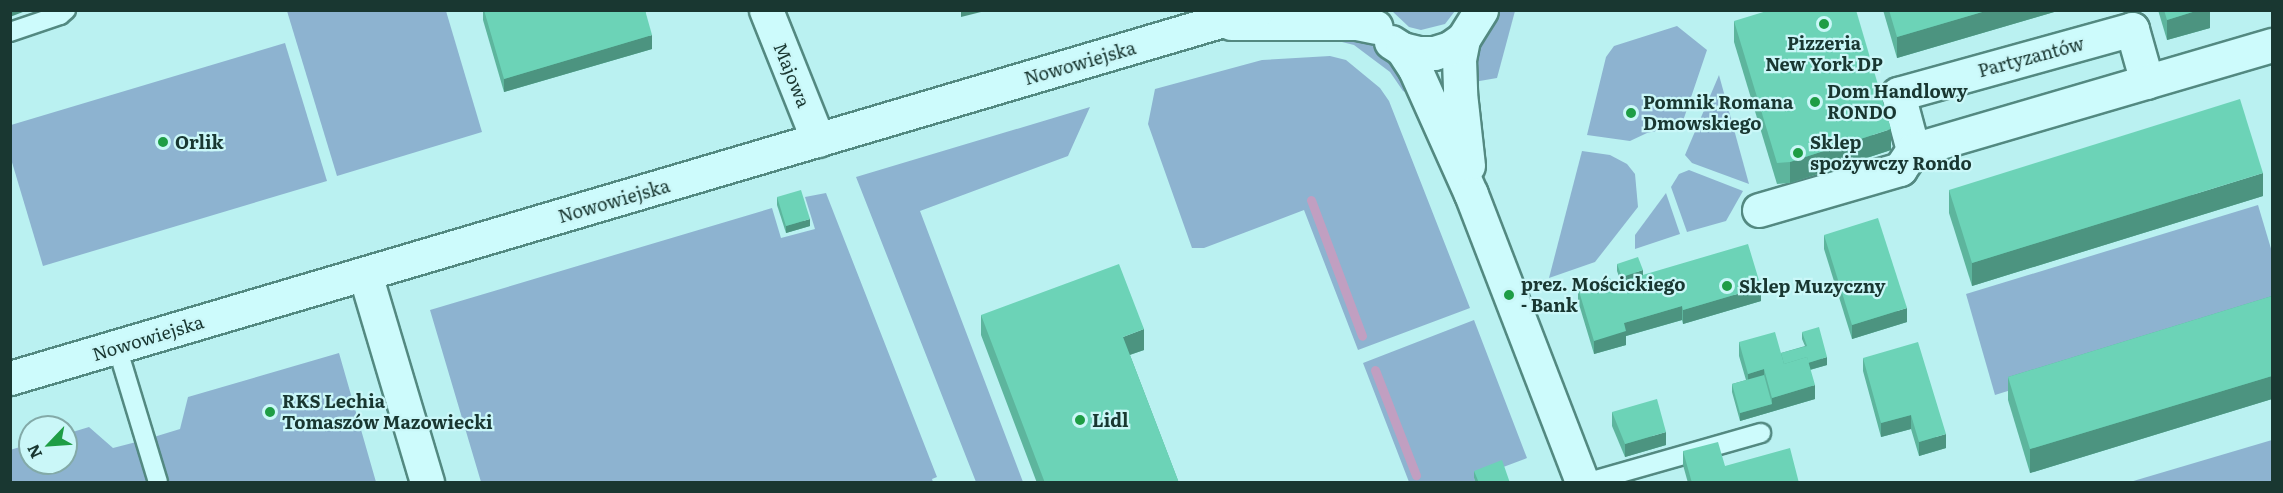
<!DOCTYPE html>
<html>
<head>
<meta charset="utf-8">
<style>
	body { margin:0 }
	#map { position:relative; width:2283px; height:493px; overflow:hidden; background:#baf1f1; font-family:Literata,serif }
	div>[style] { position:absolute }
	.green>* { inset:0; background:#8db3d0 }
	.stream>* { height:9px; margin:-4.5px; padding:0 4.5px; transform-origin:4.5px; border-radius:4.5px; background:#c19fc1 }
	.roads { filter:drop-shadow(2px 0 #538981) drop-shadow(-2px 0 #538981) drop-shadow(0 2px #538981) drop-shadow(0 -2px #538981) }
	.lane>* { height:18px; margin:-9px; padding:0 9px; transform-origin:9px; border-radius:9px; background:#cdfbfc }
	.street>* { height:33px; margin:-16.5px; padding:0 16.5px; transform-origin:16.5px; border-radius:16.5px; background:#cdfbfc }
	.secondary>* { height:33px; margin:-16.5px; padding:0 16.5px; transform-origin:16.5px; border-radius:16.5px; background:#cdfbfc }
	.wall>* { inset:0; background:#5db59d }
	.shaded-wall>* { inset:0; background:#4c9480 }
	.building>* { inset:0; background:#6cd3b7 }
	.dots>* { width:16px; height:16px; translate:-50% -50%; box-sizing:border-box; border:3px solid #caf7f8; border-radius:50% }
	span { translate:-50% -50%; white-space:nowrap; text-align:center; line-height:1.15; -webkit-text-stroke:4.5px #caf7f8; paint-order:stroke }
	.poi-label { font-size:18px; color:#193731; font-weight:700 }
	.left { translate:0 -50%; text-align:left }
	.street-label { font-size:18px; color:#193731 }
	.frame { position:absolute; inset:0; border:12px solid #193731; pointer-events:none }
	.north { position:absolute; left:18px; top:415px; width:60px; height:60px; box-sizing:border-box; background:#caf7f8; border:2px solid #83aaa8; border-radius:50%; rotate:245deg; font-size:16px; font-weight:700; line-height:24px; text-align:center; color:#193731 }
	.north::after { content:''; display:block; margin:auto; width:21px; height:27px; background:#1e9d45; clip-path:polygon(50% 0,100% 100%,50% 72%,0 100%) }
</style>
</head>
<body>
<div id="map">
	<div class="green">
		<i style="clip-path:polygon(287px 11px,446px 11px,482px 132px,337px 176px)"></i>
		<i style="clip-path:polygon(1392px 11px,1455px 11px,1445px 24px,1421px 30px,1409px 27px)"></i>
		<i style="clip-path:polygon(1495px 11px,1515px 11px,1497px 78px,1468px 83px,1474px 48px)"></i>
		<i style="clip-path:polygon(1677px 26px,1707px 50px,1683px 121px,1671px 128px,1647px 133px,1630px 141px,1587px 135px,1606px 57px,1614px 46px)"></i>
		<i style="clip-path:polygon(1331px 34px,1365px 39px,1379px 52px,1398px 64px,1410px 94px,1403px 91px,1390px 72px,1354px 45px,1334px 40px)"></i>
		<i style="clip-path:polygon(285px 43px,327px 181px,43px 266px,11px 159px,11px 125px)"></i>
		<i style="clip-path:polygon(1330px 56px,1346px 60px,1380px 88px,1389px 101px,1470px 308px,1358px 350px,1304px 210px,1204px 248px,1192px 248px,1148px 124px,1155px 89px,1262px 60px)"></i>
		<i style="clip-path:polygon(1719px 75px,1749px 184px,1692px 163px,1685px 155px)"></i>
		<i style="clip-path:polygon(1090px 107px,1068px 156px,920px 211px,1023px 482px,976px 482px,856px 177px)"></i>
		<i style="clip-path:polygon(1582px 151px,1610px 155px,1627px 164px,1635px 174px,1638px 207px,1595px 262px,1549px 278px)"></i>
		<i style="clip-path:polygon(1689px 170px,1743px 191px,1726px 221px,1687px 232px,1671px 187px,1679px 174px)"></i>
		<i style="clip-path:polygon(826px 193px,937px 477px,932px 479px,933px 482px,481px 482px,430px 310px,772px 208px,781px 238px,815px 229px,805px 197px)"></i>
		<i style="clip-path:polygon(1666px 193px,1680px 234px,1635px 249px,1635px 235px)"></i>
		<i style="clip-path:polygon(2258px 205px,2272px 252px,2272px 308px,1995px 395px,1966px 294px)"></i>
		<i style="clip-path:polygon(1474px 320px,1527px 458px,1474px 478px,1476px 482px,1409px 482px,1363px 363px)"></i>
		<i style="clip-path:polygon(339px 353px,376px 482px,11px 482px,10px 450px,30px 444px,30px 463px,66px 463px,66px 434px,89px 427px,113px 448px,144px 440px,180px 429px,188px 397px)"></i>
		<i style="clip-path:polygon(2272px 440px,2272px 482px,2130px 482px)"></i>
	</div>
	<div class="stream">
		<i style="left:1311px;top:200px;width:145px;rotate:69.4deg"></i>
		<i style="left:1375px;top:370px;width:113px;rotate:68.7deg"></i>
	</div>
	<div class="roads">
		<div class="lane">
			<i style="left:10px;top:32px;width:53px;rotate:-18.8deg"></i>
			<i style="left:60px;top:15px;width:8px;rotate:-40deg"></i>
			<i style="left:117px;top:347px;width:141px;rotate:73.1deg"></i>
			<i style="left:1589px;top:482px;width:179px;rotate:-15.9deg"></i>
		</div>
		<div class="street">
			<i style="left:766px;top:10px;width:140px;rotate:68.2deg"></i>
			<i style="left:1913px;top:150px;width:58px;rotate:-105deg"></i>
			<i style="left:1898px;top:94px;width:243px;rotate:-15.5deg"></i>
			<i style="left:2132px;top:29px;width:55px;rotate:74.2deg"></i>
			<i style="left:1759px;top:210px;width:147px;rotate:-16.2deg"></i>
			<i style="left:1900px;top:169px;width:23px;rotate:-56deg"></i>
			<i style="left:1913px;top:150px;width:374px;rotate:-16.3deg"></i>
			<i style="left:365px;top:274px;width:217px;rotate:73.4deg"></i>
		</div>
		<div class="secondary">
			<i style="left:1231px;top:23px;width:126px"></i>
			<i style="left:1357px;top:23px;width:19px;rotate:12deg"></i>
			<i style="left:1463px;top:39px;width:20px;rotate:101deg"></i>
			<i style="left:1459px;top:59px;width:34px;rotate:88deg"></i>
			<i style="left:1460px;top:93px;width:73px;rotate:83.7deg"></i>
			<i style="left:1391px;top:42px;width:13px;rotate:32deg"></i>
			<i style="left:1402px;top:49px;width:16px;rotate:14deg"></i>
			<i style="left:1418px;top:53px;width:16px"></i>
			<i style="left:1434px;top:53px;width:17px;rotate:-17deg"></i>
			<i style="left:1450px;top:48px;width:16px;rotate:-35deg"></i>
			<i style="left:1463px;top:39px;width:34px;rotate:-58deg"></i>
			<i style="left:1402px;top:49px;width:24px;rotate:57deg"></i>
			<i style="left:1415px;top:69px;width:137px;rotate:65.9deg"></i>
			<i style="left:1471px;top:194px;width:309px;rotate:68.9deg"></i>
			<i style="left:10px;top:378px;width:1300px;rotate:-16.44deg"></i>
		</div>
	</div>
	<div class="wall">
		<i style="clip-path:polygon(483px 10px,645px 10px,652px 49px,504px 92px,483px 20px)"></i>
		<i style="clip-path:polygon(1883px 10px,2061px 10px,1897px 58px)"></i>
		<i style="clip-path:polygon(2158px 10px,2210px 10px,2210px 28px,2167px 40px)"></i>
		<i style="clip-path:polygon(1734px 21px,1891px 150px,1790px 183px,1777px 184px,1734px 42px)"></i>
		<i style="clip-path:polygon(1949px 190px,2263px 196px,1972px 286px,1949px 213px)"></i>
		<i style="clip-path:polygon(777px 197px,810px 226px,786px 233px,777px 205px)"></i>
		<i style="clip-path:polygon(1824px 235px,1907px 322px,1852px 339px,1824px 249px)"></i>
		<i style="clip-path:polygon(1617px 264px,1643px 275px,1761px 301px,1683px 324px,1682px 320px,1626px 336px,1626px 345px,1594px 354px,1578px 301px,1578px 288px,1612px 284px,1621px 282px,1617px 271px)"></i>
		<i style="clip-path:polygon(2272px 296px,2272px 399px,2030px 473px,2008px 400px,2008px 377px)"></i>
		<i style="clip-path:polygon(981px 315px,1144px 350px,1130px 355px,1179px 483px,1037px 483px,981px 335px)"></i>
		<i style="clip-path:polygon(1802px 332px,1827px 365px,1810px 370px,1815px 399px,1740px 421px,1732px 392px,1732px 384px,1746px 380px,1739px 356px,1739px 342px,1781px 353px,1805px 346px,1802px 339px)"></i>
		<i style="clip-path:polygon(1863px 358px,1946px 448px,1919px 456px,1911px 429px,1881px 437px,1863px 371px)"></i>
		<i style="clip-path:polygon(1612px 412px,1666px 445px,1625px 457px,1612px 426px)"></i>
		<i style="clip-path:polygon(1683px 451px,1725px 466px,1799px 483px,1688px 483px,1683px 465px)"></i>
		<i style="clip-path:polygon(1474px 471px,1510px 483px,1476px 483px,1474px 478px)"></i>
	</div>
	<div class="shaded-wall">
		<i style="clip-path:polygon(10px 10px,28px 10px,10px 17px)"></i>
		<i style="clip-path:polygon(961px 10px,989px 10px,961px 17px)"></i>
		<i style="clip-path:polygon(1989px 10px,2061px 10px,1897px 58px,1897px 37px)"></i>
		<i style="clip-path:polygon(2199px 10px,2210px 10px,2210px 28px,2167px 40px,2167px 20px)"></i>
		<i style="clip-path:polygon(652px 35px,652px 49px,504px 92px,504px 79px)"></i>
		<i style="clip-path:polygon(1891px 129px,1891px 150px,1790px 183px,1790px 162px)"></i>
		<i style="clip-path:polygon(2263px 173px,2263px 196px,1972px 286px,1972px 263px)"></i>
		<i style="clip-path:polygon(810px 219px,810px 226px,786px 233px,786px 226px)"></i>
		<i style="clip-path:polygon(1643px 270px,1643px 277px,1622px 284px,1622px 277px)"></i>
		<i style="clip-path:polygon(1761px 287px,1761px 301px,1683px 324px,1683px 310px)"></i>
		<i style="clip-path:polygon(1682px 306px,1682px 320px,1626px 336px,1626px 345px,1594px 354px,1594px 341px,1624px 323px)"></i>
		<i style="clip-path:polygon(1907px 308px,1907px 322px,1852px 339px,1852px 325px)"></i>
		<i style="clip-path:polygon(1144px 329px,1144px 350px,1123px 357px,1123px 337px)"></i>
		<i style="clip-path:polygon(1827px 357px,1827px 365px,1784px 377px,1784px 370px)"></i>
		<i style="clip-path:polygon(1764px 369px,1764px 383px,1748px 387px,1748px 374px)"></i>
		<i style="clip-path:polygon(2272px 376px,2272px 399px,2030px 473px,2030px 449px)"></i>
		<i style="clip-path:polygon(1815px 385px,1815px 399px,1740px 421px,1740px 413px,1772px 404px,1772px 398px)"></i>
		<i style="clip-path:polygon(1911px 415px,1911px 429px,1881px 437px,1881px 423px)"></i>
		<i style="clip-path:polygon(1666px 432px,1666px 445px,1625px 457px,1625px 444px)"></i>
		<i style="clip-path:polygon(1946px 434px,1946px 448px,1919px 456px,1919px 442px)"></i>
	</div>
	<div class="building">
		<i style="clip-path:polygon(484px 10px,645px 10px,652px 35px,504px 79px)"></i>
		<i style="clip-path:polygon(1770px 10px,1856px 10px,1891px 129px,1790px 162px,1777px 163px,1734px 21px)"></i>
		<i style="clip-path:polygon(1889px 10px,1989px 10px,1897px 37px)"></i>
		<i style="clip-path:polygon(2164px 10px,2199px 10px,2167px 20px)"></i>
		<i style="clip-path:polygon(2240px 99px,2263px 173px,1972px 263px,1949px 190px)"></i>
		<i style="clip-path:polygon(801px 190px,810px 219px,786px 226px,777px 197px)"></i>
		<i style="clip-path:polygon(1878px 218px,1907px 308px,1852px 325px,1824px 235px)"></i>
		<i style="clip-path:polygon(1748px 244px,1761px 287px,1683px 310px,1682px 306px,1624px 323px,1626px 331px,1594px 341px,1578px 288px,1610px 278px,1612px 284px)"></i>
		<i style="clip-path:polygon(1638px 257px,1643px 270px,1622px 277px,1617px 264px)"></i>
		<i style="clip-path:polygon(1119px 264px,1144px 329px,1123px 337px,1179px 483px,1045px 483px,981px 315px)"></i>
		<i style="clip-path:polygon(2272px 296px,2272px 376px,2030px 449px,2008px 377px)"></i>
		<i style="clip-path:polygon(1819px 327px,1827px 357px,1808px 363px,1807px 357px,1784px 364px,1781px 353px,1807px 346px,1802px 332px)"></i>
		<i style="clip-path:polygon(1775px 332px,1784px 364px,1807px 357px,1815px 385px,1772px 398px,1764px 369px,1748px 374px,1739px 342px)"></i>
		<i style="clip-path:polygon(1918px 342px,1946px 434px,1919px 442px,1911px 415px,1881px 423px,1863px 358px)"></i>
		<i style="clip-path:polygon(1764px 375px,1772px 404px,1740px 413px,1732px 384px)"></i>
		<i style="clip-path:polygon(1657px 399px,1666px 432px,1625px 444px,1612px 412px)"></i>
		<i style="clip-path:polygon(1718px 442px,1725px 466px,1790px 448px,1799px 483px,1692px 483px,1683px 451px)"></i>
		<i style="clip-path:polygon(1502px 460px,1510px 483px,1479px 483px,1474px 471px)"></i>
	</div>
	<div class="dots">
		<i style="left:1824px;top:24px;background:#1e9d45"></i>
		<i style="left:1815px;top:102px;background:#1e9d45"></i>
		<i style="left:1631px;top:113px;background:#1e9d45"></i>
		<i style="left:163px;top:142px;background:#1e9d45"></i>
		<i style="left:1798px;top:153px;background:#1e9d45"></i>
		<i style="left:1727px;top:286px;background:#1e9d45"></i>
		<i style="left:1509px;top:295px;background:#1e9d45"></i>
		<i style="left:270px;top:412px;background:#1e9d45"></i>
		<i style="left:1080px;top:420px;background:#1e9d45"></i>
	</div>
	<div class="poi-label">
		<span style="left:1824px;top:54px">Pizzeria<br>New York DP</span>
		<span class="left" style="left:1827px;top:102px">Dom Handlowy<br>RONDO</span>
		<span class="left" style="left:1643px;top:113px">Pomnik Romana<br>Dmowskiego</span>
		<span class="left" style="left:175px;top:142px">Orlik</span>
		<span class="left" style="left:1810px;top:153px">Sklep<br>spożywczy Rondo</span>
		<span class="left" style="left:1521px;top:295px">prez. Mościckiego<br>- Bank</span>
		<span class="left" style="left:1739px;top:286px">Sklep Muzyczny</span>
		<span class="left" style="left:282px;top:412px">RKS Lechia<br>Tomaszów Mazowiecki</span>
		<span class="left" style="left:1092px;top:420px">Lidl</span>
	</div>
	<div class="street-label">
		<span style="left:2031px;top:57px;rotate:-15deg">Partyzantów</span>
		<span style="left:1080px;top:63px;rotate:-16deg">Nowowiejska</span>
		<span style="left:792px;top:75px;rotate:68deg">Majowa</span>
		<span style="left:614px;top:201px;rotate:-16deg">Nowowiejska</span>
		<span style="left:148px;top:338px;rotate:-17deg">Nowowiejska</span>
	</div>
	<div class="frame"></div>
	<div class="north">N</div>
</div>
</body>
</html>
